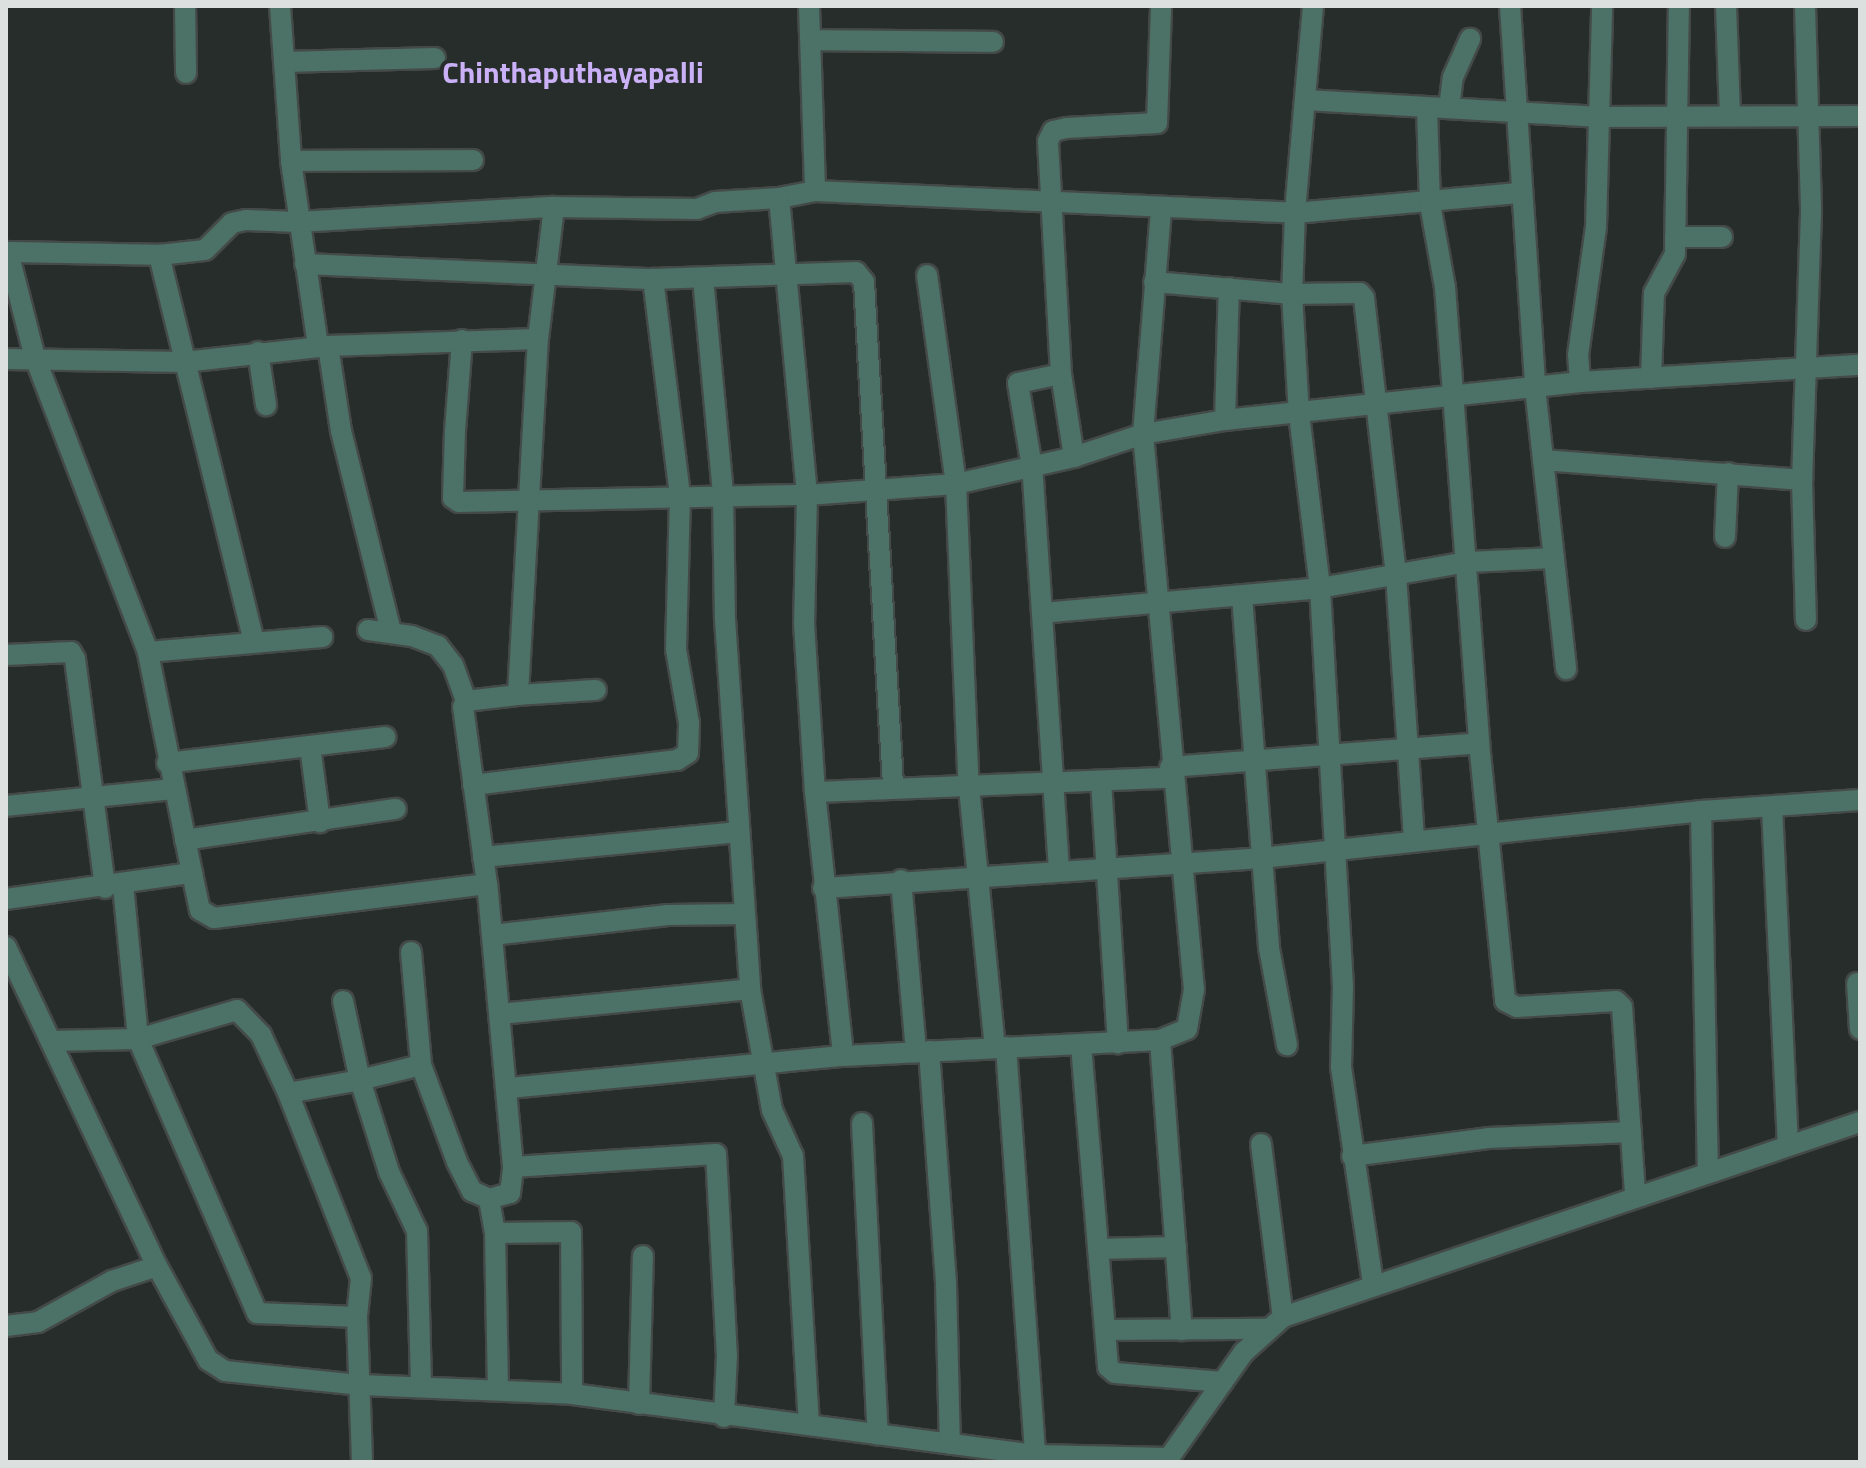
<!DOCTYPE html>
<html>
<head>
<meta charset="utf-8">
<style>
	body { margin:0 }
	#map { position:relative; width:1866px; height:1468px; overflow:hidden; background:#272d2b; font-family:"Titillium Web",sans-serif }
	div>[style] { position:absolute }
	.roads { filter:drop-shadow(2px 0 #444a48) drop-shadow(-2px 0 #444a48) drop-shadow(0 2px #444a48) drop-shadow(0 -2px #444a48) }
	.minor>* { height:20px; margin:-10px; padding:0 10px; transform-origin:10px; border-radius:10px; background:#4c7166 }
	span { translate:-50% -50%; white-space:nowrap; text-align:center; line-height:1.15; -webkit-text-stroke:8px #272d2b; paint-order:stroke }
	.district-label { font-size:30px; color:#cab0f6; font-weight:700 }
	.frame { position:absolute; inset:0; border:8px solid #dce0df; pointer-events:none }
</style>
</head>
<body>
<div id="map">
	<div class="roads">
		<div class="minor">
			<i style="left:185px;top:6px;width:67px;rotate:89.1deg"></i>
			<i style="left:280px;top:6px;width:155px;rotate:85.9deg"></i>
			<i style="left:291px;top:161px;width:188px;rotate:81.7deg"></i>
			<i style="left:809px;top:6px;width:185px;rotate:88.1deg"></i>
			<i style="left:815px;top:191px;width:37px;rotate:169deg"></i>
			<i style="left:779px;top:198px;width:298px;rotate:84.6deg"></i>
			<i style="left:807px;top:495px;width:128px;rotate:91.3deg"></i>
			<i style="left:804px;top:623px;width:169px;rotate:86.3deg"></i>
			<i style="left:815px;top:792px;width:265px;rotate:83.9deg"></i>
			<i style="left:1313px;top:6px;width:208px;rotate:95deg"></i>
			<i style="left:1295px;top:213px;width:227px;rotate:-5.1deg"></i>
			<i style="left:1510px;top:6px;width:382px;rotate:86.2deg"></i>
			<i style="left:1535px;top:387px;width:284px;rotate:83.7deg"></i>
			<i style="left:1726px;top:6px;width:110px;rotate:87.9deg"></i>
			<i style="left:1805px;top:6px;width:206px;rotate:88.3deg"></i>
			<i style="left:1811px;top:212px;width:268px;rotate:91.9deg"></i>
			<i style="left:1802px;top:480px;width:140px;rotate:88.4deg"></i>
			<i style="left:812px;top:40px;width:181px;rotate:0.6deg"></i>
			<i style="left:284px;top:62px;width:151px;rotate:-1.5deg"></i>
			<i style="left:1306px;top:100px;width:295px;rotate:3.3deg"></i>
			<i style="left:1601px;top:117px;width:259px;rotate:-0.2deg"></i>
			<i style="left:1427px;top:108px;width:96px;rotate:88.2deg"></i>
			<i style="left:1430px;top:204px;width:84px;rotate:79.8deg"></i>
			<i style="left:1445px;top:287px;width:457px;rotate:85.7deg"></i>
			<i style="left:1479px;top:743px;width:259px;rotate:84.2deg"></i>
			<i style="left:1505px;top:1001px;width:13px;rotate:27deg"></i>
			<i style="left:1517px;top:1007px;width:99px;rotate:-3.5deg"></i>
			<i style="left:1616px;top:1001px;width:8px;rotate:45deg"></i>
			<i style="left:1622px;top:1007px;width:188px;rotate:86deg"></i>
			<i style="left:1449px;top:108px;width:31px;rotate:-83deg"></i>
			<i style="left:1453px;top:77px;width:42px;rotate:-65.9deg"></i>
			<i style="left:291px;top:161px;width:182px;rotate:-0.3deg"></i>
			<i style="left:815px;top:191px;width:481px;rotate:2.6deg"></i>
			<i style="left:1295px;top:213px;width:81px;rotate:92.1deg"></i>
			<i style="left:1292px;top:294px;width:120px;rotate:86.7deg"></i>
			<i style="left:1299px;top:414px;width:175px;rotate:83.1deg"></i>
			<i style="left:1320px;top:588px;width:399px;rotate:86.7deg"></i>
			<i style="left:1343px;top:986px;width:81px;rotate:91.4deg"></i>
			<i style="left:1341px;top:1067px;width:218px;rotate:81.6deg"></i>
			<i style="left:1675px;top:237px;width:47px"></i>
			<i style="left:159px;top:255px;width:46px;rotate:-6.2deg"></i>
			<i style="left:205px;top:250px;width:38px;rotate:-45deg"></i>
			<i style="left:232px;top:223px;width:14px;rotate:-12deg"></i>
			<i style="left:246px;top:220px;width:52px;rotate:2.2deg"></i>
			<i style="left:298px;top:222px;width:256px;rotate:-3.4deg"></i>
			<i style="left:305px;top:264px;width:348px;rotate:2.5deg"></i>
			<i style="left:653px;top:279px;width:203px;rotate:-2deg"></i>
			<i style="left:856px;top:272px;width:13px;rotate:51deg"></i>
			<i style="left:864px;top:282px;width:504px;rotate:86.7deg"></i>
			<i style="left:927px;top:275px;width:211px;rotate:82.1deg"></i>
			<i style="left:956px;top:484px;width:304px;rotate:87.6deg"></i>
			<i style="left:969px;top:788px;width:261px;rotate:84.3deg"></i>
			<i style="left:703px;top:278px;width:217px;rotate:84.7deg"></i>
			<i style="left:723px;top:494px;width:125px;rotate:89.1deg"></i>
			<i style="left:725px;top:619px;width:371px;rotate:86.1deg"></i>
			<i style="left:750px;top:989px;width:123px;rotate:79.7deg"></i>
			<i style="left:772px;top:1110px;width:51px;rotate:65.5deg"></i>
			<i style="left:793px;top:1156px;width:269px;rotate:86.6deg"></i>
			<i style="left:1154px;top:282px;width:139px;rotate:5deg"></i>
			<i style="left:1292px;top:294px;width:68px;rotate:-0.8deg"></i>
			<i style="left:1360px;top:293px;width:6px;rotate:51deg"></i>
			<i style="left:1364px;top:298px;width:279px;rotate:83.4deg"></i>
			<i style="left:1396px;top:575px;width:266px;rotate:86.1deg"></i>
			<i style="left:462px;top:340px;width:90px;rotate:94.4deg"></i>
			<i style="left:455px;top:430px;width:68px;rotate:91.7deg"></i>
			<i style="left:453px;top:498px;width:7px;rotate:34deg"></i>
			<i style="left:459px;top:502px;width:348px;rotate:-1.2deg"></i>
			<i style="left:807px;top:495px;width:149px;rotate:-4.2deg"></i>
			<i style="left:956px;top:484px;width:121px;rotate:-12.9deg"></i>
			<i style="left:1074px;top:457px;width:73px;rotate:-18.4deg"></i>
			<i style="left:1143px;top:434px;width:83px;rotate:-9.7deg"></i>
			<i style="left:1225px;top:420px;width:357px;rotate:-6.1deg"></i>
			<i style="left:1580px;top:382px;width:281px;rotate:-3.5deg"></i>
			<i style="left:328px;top:346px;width:86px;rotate:81.3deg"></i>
			<i style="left:341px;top:431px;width:207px;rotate:76deg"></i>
			<i style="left:258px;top:352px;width:54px;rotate:81.4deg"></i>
			<i style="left:6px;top:359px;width:178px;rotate:1deg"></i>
			<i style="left:184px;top:362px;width:145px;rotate:-6.3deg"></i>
			<i style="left:328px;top:346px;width:210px;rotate:-1.9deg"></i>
			<i style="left:1651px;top:378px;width:85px;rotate:-88deg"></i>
			<i style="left:1654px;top:293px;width:44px;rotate:-61.7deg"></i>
			<i style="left:1675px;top:254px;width:248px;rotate:-89.1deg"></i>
			<i style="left:1580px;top:382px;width:27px;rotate:-94deg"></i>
			<i style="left:1578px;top:355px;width:129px;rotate:-82deg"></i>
			<i style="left:1596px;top:227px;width:221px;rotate:-88.4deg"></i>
			<i style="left:1225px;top:420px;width:132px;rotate:-88.3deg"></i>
			<i style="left:1074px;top:457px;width:84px;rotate:-98.9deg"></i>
			<i style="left:1061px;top:374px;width:233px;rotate:-93.2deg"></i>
			<i style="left:1048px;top:141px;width:11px;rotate:-63deg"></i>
			<i style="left:1053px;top:131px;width:14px;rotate:-12deg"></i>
			<i style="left:1067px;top:128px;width:90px;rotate:-3.2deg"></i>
			<i style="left:1157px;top:123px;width:117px;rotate:-88deg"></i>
			<i style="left:1543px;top:460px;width:260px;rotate:4.4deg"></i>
			<i style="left:1725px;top:537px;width:64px;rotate:-87.3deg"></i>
			<i style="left:1242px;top:596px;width:353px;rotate:85.6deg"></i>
			<i style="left:1269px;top:948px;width:99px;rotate:79.5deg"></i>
			<i style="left:1042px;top:613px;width:279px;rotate:-5.1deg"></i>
			<i style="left:1320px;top:588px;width:150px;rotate:-10deg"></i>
			<i style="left:1468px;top:562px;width:86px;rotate:-2.7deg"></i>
			<i style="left:368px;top:630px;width:44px;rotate:7.8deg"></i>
			<i style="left:412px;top:636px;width:28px;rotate:21deg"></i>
			<i style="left:438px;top:646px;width:24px;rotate:52deg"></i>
			<i style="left:453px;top:665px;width:38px;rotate:70deg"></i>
			<i style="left:148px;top:652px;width:175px;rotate:-4.9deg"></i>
			<i style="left:6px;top:655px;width:65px;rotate:-2.6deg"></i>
			<i style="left:71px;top:652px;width:8px;rotate:60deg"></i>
			<i style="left:75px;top:659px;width:231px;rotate:82.5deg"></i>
			<i style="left:518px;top:695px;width:78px;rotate:-3.7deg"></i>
			<i style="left:310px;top:746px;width:77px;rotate:82.5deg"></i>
			<i style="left:167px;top:763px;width:220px;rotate:-6.8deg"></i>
			<i style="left:1170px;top:767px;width:310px;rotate:-4.4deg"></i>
			<i style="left:1101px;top:781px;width:263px;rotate:86.3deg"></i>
			<i style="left:473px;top:785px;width:206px;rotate:-7deg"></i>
			<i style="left:677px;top:760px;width:13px;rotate:-32deg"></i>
			<i style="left:688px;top:753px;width:30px;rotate:-88deg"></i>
			<i style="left:689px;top:723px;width:75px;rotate:-100deg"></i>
			<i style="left:676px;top:649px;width:154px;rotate:-88.5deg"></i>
			<i style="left:680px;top:495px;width:218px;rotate:-97.1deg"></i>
			<i style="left:815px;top:792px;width:356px;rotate:-2.3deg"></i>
			<i style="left:6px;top:806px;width:168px;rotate:-5.8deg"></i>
			<i style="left:1772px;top:807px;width:338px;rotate:87.3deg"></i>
			<i style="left:1701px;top:811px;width:360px;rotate:88.9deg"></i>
			<i style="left:185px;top:840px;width:213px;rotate:-8.4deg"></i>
			<i style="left:483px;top:857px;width:257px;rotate:-5.6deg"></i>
			<i style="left:1059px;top:870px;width:404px;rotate:-93.8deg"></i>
			<i style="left:1032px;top:467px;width:85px;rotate:-99.5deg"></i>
			<i style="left:1018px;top:383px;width:44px;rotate:-11.8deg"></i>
			<i style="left:192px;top:873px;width:38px;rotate:78deg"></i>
			<i style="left:200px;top:910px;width:16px;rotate:30deg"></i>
			<i style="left:214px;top:918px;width:275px;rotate:-7.1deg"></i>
			<i style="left:901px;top:880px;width:173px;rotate:85deg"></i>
			<i style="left:123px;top:885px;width:155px;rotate:84.4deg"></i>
			<i style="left:138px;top:1039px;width:103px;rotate:-16.3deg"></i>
			<i style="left:237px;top:1010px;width:35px;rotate:46deg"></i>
			<i style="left:261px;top:1035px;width:64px;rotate:65deg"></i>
			<i style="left:288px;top:1093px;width:199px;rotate:68.5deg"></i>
			<i style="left:361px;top:1278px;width:39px;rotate:96deg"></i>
			<i style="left:357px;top:1317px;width:145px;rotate:88deg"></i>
			<i style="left:823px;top:888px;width:440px;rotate:-3.9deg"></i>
			<i style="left:1262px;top:858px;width:442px;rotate:-6.1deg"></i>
			<i style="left:1701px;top:811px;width:159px;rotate:-4deg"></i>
			<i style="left:6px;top:899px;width:188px;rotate:-8deg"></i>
			<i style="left:192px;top:873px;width:225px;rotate:-101.3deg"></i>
			<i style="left:148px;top:652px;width:315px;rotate:-111deg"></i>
			<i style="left:35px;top:358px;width:109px;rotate:-104.3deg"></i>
			<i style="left:8px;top:252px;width:151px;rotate:1.1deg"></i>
			<i style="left:159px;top:255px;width:395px;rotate:76.2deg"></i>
			<i style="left:492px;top:935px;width:177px;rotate:-6.5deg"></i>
			<i style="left:668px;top:915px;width:77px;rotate:-0.7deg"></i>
			<i style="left:6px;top:947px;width:353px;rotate:64.7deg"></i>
			<i style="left:157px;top:1266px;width:107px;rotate:61.5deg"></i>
			<i style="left:208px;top:1360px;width:20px;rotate:33deg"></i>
			<i style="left:225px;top:1371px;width:137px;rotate:5.9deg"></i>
			<i style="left:361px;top:1385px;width:211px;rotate:2.4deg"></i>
			<i style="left:572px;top:1394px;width:467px;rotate:7.5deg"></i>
			<i style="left:1035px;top:1455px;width:133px;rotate:1.3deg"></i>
			<i style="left:411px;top:952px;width:113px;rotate:84.9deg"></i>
			<i style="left:421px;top:1065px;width:103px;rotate:69.6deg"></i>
			<i style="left:457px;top:1162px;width:33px;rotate:63deg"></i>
			<i style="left:472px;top:1191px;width:19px;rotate:25deg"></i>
			<i style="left:489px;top:1199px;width:35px;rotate:80deg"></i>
			<i style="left:495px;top:1233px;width:156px;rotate:88.9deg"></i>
			<i style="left:1857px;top:983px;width:46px;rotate:86.3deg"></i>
			<i style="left:343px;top:1001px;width:81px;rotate:77.9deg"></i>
			<i style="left:360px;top:1080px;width:63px;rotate:-13.8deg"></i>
			<i style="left:500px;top:1014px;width:251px;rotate:-5.7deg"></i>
			<i style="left:1160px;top:1040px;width:291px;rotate:85.7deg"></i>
			<i style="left:51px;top:1041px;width:87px;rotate:-1.3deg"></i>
			<i style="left:138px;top:1039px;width:299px;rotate:66.5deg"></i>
			<i style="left:257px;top:1313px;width:100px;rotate:2.3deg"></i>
			<i style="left:1081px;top:1045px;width:323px;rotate:85.2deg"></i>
			<i style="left:1108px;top:1367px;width:9px;rotate:41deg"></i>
			<i style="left:1115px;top:1373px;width:108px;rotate:4.8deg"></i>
			<i style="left:1006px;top:1047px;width:409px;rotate:85.9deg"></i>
			<i style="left:929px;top:1051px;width:234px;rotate:85.8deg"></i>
			<i style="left:946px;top:1284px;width:160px;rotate:88.6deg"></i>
			<i style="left:509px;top:1088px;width:336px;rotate:-5.5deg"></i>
			<i style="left:843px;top:1056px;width:317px;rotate:-2.9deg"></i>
			<i style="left:1160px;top:1040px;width:29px;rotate:-22deg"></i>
			<i style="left:1187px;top:1029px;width:40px;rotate:-80deg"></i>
			<i style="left:1194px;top:990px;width:558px;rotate:-95.24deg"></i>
			<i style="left:1143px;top:434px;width:225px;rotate:-85.4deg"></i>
			<i style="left:288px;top:1093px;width:73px;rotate:-10.2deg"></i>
			<i style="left:360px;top:1080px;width:96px;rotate:72.5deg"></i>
			<i style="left:389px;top:1172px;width:65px;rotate:64.6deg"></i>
			<i style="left:417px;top:1231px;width:156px;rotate:88.5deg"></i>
			<i style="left:862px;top:1123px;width:312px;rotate:87.1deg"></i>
			<i style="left:1261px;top:1144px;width:174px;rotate:82.8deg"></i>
			<i style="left:1352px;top:1156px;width:137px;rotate:-7.5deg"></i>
			<i style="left:1488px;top:1138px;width:143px;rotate:-2.4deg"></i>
			<i style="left:513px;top:1167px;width:203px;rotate:-3.7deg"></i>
			<i style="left:716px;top:1154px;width:201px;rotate:86.9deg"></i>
			<i style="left:727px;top:1355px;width:62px;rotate:92.8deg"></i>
			<i style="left:489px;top:1199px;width:22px;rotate:-16deg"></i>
			<i style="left:510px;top:1193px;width:26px;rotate:-83deg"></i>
			<i style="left:513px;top:1167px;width:284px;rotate:-95.2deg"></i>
			<i style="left:487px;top:884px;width:179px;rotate:-97.7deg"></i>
			<i style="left:463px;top:707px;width:7px;rotate:-63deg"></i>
			<i style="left:466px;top:701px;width:52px;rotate:-6.6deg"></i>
			<i style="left:518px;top:695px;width:357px;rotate:-86.8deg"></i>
			<i style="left:538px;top:339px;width:133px;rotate:-83.1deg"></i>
			<i style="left:554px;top:207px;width:143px;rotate:0.8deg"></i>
			<i style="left:697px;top:209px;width:19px;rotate:-21deg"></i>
			<i style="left:715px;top:202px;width:64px;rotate:-3.6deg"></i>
			<i style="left:495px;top:1233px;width:76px;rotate:-0.8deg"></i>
			<i style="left:571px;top:1232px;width:162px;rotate:89.6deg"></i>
			<i style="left:1098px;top:1249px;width:78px;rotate:-1.5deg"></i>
			<i style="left:6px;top:1326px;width:32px;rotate:-7deg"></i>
			<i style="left:38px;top:1322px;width:85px;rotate:-29deg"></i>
			<i style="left:112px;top:1281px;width:47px;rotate:-18.4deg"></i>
			<i style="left:1105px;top:1330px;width:162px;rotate:-0.4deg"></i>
			<i style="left:639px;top:1404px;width:148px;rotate:-88.5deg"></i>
			<i style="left:1166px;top:1462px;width:135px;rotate:-54.7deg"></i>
			<i style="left:1244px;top:1352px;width:52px;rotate:-41.9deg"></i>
			<i style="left:1283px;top:1317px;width:609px;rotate:-18.67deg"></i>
		</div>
	</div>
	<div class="district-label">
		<span style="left:573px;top:72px">Chinthaputhayapalli</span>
	</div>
	<div class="frame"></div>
</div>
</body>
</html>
